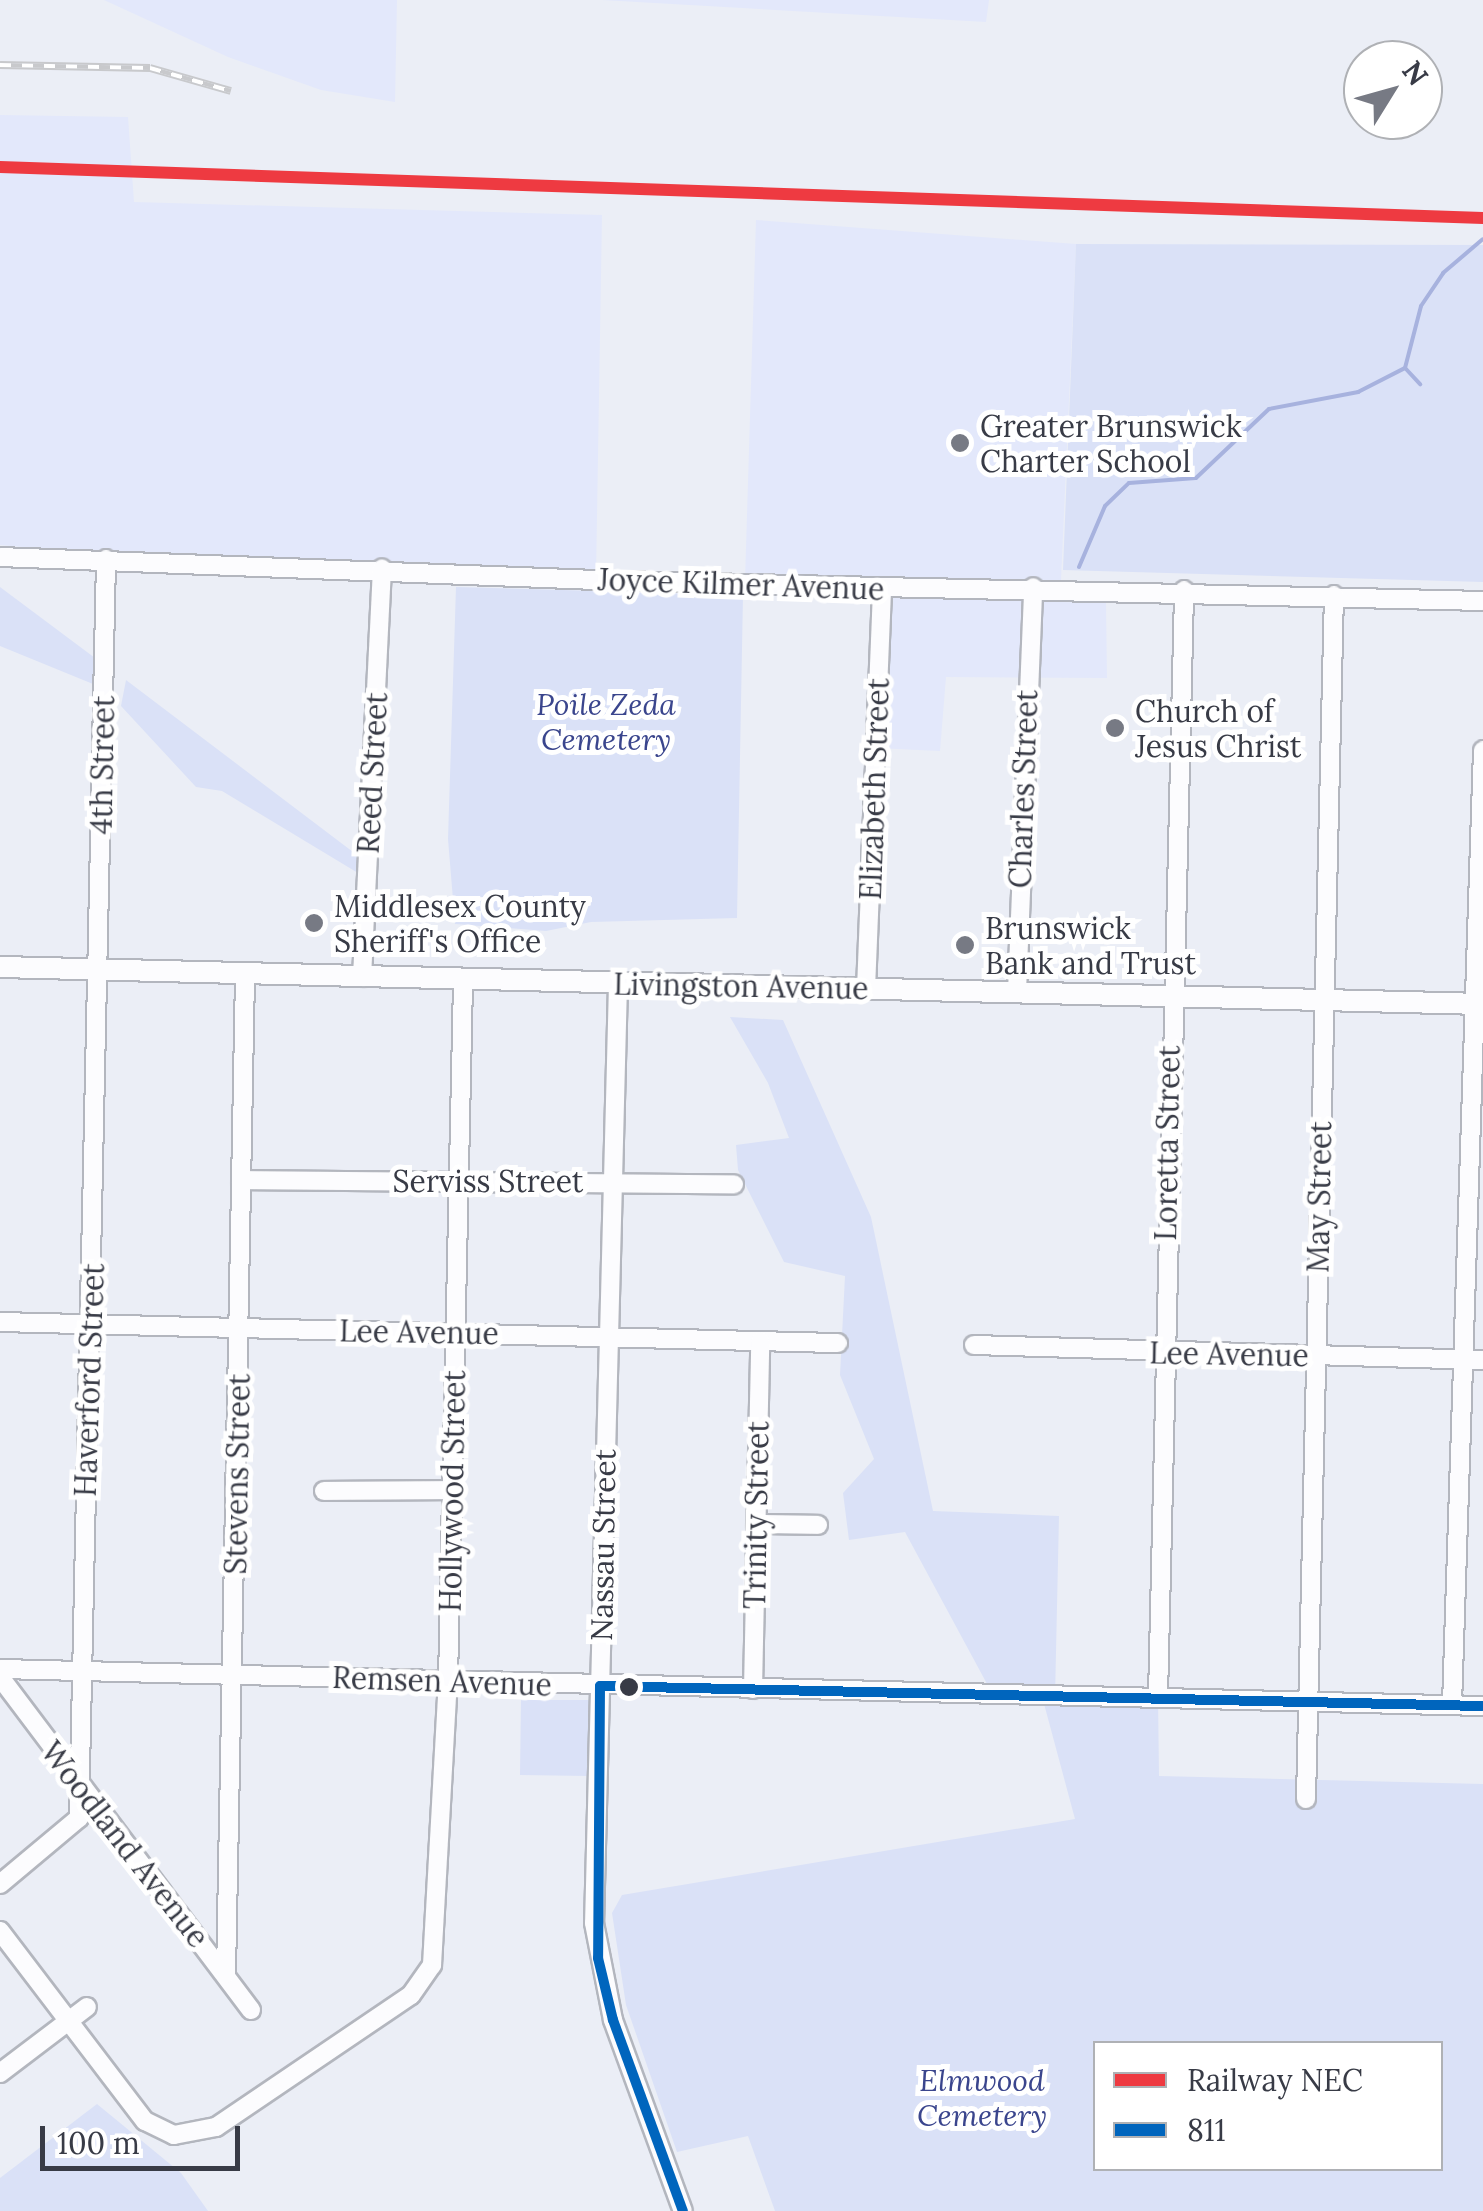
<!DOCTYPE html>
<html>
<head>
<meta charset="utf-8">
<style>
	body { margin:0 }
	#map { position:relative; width:1483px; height:2211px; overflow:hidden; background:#ebeef6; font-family:Lora,serif }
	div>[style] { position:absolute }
	.built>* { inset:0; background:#e3e8fb }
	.green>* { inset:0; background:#dae1f7 }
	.stream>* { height:4px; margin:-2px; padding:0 2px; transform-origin:2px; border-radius:2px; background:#a7b2de }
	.roads { filter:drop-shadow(2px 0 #b3b6be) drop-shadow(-2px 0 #b3b6be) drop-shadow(0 2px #b3b6be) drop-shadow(0 -2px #b3b6be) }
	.minor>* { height:18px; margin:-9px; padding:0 9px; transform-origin:9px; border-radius:9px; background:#fcfcfe }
	.major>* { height:20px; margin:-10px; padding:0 10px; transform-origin:10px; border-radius:10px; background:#fcfcfe }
	.rail>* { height:8px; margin-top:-4px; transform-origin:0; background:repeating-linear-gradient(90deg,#fff 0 11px,#c8c9cc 0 22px); box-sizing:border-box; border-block:2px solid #c8c9cc }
	.bus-1>* { height:10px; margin:-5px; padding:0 5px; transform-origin:5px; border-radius:5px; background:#0065bd }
	.rail-1>* { height:12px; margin:-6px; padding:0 6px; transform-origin:6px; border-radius:6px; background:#ee3a41 }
	.dots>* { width:28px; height:28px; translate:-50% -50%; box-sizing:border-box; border:5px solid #fff; border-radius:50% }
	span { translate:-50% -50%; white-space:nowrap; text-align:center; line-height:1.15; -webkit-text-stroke:10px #fff; paint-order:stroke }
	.poi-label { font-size:30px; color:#383b46 }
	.left { translate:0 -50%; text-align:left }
	.street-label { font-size:30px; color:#383b46 }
	.park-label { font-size:30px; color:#3a458d; font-style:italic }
	.legend { position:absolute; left:1093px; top:2041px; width:350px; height:130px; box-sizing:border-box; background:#fff; border:2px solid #afb1b5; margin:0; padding:12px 18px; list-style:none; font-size:30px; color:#383b46 }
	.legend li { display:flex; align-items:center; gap:20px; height:50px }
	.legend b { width:50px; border:2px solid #afb1b5 }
	.north { position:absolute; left:1343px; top:40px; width:100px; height:100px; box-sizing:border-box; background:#fff; border:2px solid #afb1b5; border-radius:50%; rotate:53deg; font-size:28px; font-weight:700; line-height:40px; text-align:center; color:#383b46 }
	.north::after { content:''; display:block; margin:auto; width:35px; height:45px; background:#777a84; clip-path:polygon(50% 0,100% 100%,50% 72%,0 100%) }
	.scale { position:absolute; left:40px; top:2126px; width:200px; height:45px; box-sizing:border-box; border:5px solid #383b46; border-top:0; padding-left:12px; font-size:30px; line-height:35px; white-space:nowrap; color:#383b46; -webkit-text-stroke:8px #fff; paint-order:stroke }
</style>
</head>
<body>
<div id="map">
	<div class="built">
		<i style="clip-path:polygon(104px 0,397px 0,395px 102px,321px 90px,228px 57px)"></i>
		<i style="clip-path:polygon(602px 0,989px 0,986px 22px)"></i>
		<i style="clip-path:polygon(0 115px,128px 117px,134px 202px,602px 215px,596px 577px,223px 565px,0 545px)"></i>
		<i style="clip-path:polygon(756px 220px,1076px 244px,1060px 602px,1106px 603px,1107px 678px,946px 677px,940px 751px,876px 748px,877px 585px,745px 581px)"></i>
	</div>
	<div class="green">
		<i style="clip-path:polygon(1076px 244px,1483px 245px,1483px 582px,1063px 570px)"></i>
		<i style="clip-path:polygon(0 587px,95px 658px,93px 684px,0 646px)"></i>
		<i style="clip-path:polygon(456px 587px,743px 595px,737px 918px,591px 922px,546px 931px,455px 924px,448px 839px)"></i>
		<i style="clip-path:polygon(126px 680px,357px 855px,358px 873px,222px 791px,196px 787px,121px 706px)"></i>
		<i style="clip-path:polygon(evenodd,730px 1017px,783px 1020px,871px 1217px,933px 1511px,1059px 1516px,1055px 1698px,1158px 1697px,1159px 1776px,1483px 1784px,1483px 2211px,775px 2211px,748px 2136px,677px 2152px,626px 2005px,612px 1913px,622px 1895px,1075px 1819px,1043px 1700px,993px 1695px,905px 1532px,849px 1540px,843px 1493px,874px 1459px,840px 1375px,845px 1276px,784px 1262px,738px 1170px,736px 1145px,789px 1138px,768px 1083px,730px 1017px,1096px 2044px,1440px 2044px,1440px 2168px,1096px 2168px,1096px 2044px)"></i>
		<i style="clip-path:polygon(521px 1700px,589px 1700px,589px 1776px,520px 1775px)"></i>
		<i style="clip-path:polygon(97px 2104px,181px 2173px,208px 2211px,0 2211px,0 2178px)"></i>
	</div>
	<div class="stream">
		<i style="left:1406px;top:369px;width:21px;rotate:47deg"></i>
		<i style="left:1079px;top:567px;width:66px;rotate:-66.9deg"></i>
		<i style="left:1105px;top:506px;width:33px;rotate:-44deg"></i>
		<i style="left:1129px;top:483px;width:67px;rotate:-4.3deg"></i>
		<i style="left:1196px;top:478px;width:100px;rotate:-43.4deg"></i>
		<i style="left:1269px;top:409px;width:91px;rotate:-10.8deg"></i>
		<i style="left:1358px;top:392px;width:53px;rotate:-27.1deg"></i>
		<i style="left:1405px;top:368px;width:64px;rotate:-75.5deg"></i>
		<i style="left:1421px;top:306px;width:40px;rotate:-56deg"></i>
		<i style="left:1443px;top:273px;width:52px;rotate:-40.4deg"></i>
	</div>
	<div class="roads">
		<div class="minor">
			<i style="left:0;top:557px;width:622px;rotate:2.21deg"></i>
			<i style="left:622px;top:581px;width:861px;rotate:1.33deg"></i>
			<i style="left:362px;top:977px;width:409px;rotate:-87.2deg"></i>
			<i style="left:618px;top:984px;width:939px;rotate:91.46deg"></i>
			<i style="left:594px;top:1923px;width:99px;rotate:78.9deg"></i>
			<i style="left:613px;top:2020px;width:203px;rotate:69.9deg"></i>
			<i style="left:866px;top:989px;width:400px;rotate:-87.7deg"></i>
			<i style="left:1017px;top:992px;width:405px;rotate:-87.7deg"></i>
			<i style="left:241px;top:1180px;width:493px;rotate:0.5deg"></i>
			<i style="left:0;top:1322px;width:838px;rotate:1.44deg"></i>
			<i style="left:974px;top:1345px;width:509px;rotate:1.69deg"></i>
			<i style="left:324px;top:1491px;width:128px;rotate:-0.4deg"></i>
			<i style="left:756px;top:1524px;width:62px;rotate:0.9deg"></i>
			<i style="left:0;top:1669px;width:1483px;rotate:1.43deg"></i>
			<i style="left:0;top:1677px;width:417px;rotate:53deg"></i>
			<i style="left:753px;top:1689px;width:348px;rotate:-88.8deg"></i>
			<i style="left:1158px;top:1697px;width:1107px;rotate:-88.65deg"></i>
			<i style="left:1452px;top:1705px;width:955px;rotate:-88.14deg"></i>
			<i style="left:1306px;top:1799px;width:1204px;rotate:-88.67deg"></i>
			<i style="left:0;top:1884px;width:103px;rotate:-39.9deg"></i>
			<i style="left:79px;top:1818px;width:1259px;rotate:-88.77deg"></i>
			<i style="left:0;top:1931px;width:239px;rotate:52.7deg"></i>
			<i style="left:145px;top:2121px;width:32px;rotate:26deg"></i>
			<i style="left:174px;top:2135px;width:43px;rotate:-10.8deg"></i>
			<i style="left:216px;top:2127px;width:235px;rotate:-34.1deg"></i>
			<i style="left:411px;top:1995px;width:37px;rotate:-55deg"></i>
			<i style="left:432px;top:1965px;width:284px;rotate:-86.8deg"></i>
			<i style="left:448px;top:1681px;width:701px;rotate:-88.77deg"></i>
			<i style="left:226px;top:1974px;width:1000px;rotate:-88.91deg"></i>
			<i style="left:0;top:2073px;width:109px;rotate:-37.2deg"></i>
		</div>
		<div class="major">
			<i style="left:0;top:967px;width:1483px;rotate:1.43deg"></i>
		</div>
	</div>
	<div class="rail">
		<i style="left:0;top:65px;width:150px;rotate:1.1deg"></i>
		<i style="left:150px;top:68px;width:84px;rotate:15.9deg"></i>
	</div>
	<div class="bus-1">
		<i style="left:600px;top:1686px;width:883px;rotate:1.3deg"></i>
		<i style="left:600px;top:1686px;width:272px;rotate:90.4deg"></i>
		<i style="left:598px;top:1958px;width:64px;rotate:76.4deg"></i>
		<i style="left:613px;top:2020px;width:203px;rotate:69.9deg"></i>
	</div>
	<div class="rail-1">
		<i style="left:0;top:167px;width:1484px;rotate:1.97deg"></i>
	</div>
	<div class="dots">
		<i style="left:960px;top:443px;background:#777a84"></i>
		<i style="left:1115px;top:728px;background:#777a84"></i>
		<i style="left:314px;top:923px;background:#777a84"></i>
		<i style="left:965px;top:945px;background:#777a84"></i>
		<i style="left:629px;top:1687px;background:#383b46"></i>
	</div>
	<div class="poi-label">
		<span class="left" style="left:980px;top:443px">Greater Brunswick<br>Charter School</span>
		<span class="left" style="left:1135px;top:728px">Church of<br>Jesus Christ</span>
		<span class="left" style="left:334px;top:923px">Middlesex County<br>Sheriff's Office</span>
		<span class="left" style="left:985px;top:945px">Brunswick<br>Bank and Trust</span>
	</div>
	<div class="street-label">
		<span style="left:741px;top:584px;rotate:2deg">Joyce Kilmer Avenue</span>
		<span style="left:102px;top:765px;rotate:-89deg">4th Street</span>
		<span style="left:372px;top:773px;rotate:-87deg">Reed Street</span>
		<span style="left:874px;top:789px;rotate:-88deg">Elizabeth Street</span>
		<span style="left:1023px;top:789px;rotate:-88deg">Charles Street</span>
		<span style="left:741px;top:986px;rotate:1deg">Livingston Avenue</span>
		<span style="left:1167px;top:1143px;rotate:-89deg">Loretta Street</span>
		<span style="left:488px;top:1181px">Serviss Street</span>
		<span style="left:1319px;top:1197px;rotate:-89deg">May Street</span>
		<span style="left:419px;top:1332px;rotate:1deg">Lee Avenue</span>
		<span style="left:1229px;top:1354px;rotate:1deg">Lee Avenue</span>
		<span style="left:89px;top:1380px;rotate:-88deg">Haverford Street</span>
		<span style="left:237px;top:1474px;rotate:-89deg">Stevens Street</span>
		<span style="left:452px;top:1491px;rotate:-89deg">Hollywood Street</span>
		<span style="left:756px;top:1515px;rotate:-89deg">Trinity Street</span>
		<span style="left:603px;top:1545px;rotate:-89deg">Nassau Street</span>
		<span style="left:442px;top:1681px;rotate:2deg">Remsen Avenue</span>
		<span style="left:125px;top:1844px;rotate:52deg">Woodland Avenue</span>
	</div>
	<div class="park-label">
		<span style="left:606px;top:721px">Poile Zeda<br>Cemetery</span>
		<span style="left:982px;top:2097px">Elmwood<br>Cemetery</span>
	</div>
	<ul class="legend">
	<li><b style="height:12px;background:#ee3a41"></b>Railway NEC</li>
	<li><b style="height:12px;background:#0065bd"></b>811</li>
	</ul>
	<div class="north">N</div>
	<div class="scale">100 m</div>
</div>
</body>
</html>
